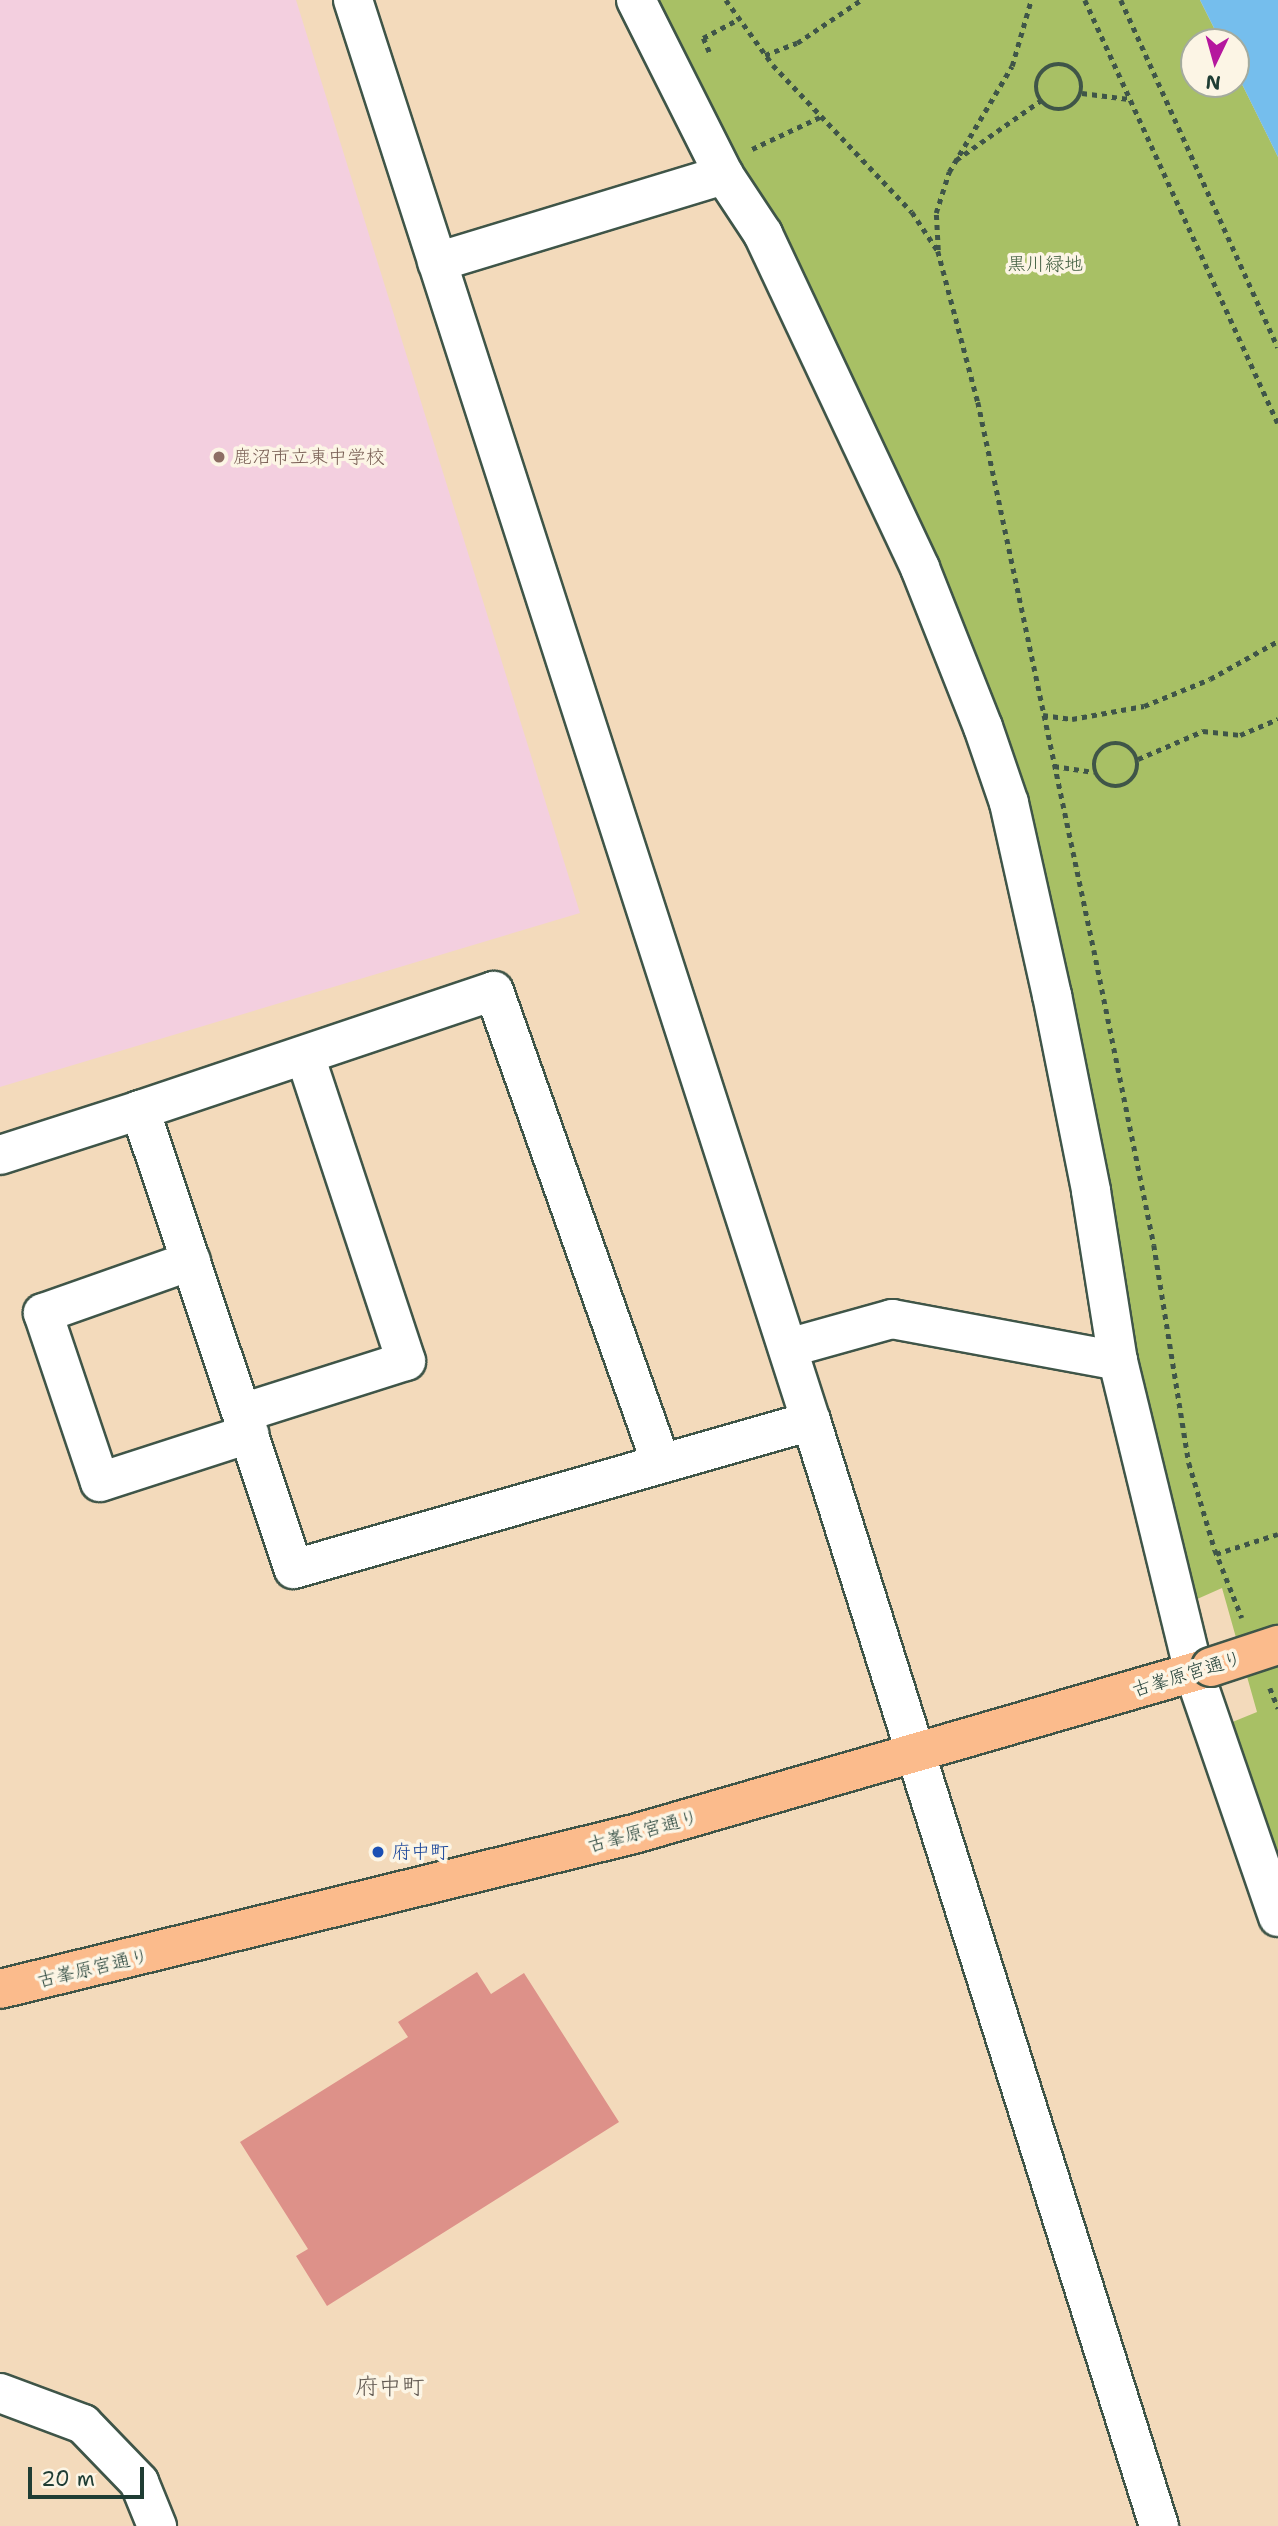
<!DOCTYPE html>
<html>
<head>
<meta charset="utf-8">
<style>
	body { margin:0 }
	#map { position:relative; width:1278px; height:2526px; overflow:hidden; background:#f3dabb; font-family:"Shantell Sans","Klee One",sans-serif }
	div>[style] { position:absolute }
	.built>* { inset:0; background:#f3cfdf }
	.green>* { inset:0; background:#a8c065 }
	.water>* { inset:0; background:#75beed }
	.building>* { inset:0; background:#dd9189 }
	.path>* { height:4.5px; margin-top:-2.25px; transform-origin:0; background:repeating-linear-gradient(90deg,#3f5548 0 5px,transparent 0 10px) }
	.path>.ring { margin:-2.25px; padding:0; box-sizing:content-box; background:none; border:4.5px solid #3f5548; border-radius:50% }
	.roads { filter:drop-shadow(2px 0 #3f5548) drop-shadow(-2px 0 #3f5548) drop-shadow(0 2px #3f5548) drop-shadow(0 -2px #3f5548) }
	.minor>* { height:38px; margin:-19px; padding:0 19px; transform-origin:19px; border-radius:19px; background:#fff }
	.major>* { height:38px; margin:-19px; padding:0 19px; transform-origin:19px; border-radius:19px; background:#fbbb8c }
	.bridges { filter:drop-shadow(2px 0 #3f5548) drop-shadow(-2px 0 #3f5548) drop-shadow(0 2px #3f5548) drop-shadow(0 -2px #3f5548) }
	.major-bridge>* { height:38px; margin:-19px; padding:0 19px; transform-origin:19px; border-radius:19px; background:#fbbb8c }
	.dots>* { width:19px; height:19px; translate:-50% -50%; box-sizing:border-box; border:4px solid #fcf5e5; border-radius:50% }
	span { translate:-50% -50%; white-space:nowrap; text-align:center; line-height:1.15; -webkit-text-stroke:7px #fcf5e5; paint-order:stroke }
	.park-label { font-size:19px; color:#415e40 }
	.education-label { font-size:19px; color:#785e54 }
	.left { translate:0 -50%; text-align:left }
	.street-label { font-size:19px; color:#1f3d34 }
	.transit-label { font-size:19px; color:#164399 }
	.quarter-label { font-size:23px; color:#625a52 }
	.north { position:absolute; left:1180px; top:28px; width:70px; height:70px; box-sizing:border-box; background:#fcf5e5; border:2px solid #a4ab9e; border-radius:50%; rotate:185deg; font-size:19px; font-weight:700; line-height:28px; text-align:center; color:#1f3d34 }
	.north::after { content:''; display:block; margin:auto; width:24px; height:32px; background:#b5179e; clip-path:polygon(50% 0,100% 100%,50% 72%,0 100%) }
	.scale { position:absolute; left:28px; top:2467px; width:116px; height:32px; box-sizing:border-box; border:4px solid #1f3d34; border-top:0; padding-left:9px; font-size:21px; line-height:24px; white-space:nowrap; color:#1f3d34; -webkit-text-stroke:5px #fcf5e5; paint-order:stroke }
</style>
</head>
<body>
<div id="map">
	<div class="built">
		<i style="clip-path:polygon(0 0,296px 0,580px 913px,0 1087px)"></i>
	</div>
	<div class="green">
		<i style="clip-path:polygon(654px 0,1200px 0,1221px 42px,1194px 42px,1194px 84px,1236px 84px,1236px 72px,1278px 157px,1278px 1856px,1230px 1723px,1257px 1712px,1222px 1588px,1195px 1600px,1159px 1472px,1034px 874px)"></i>
	</div>
	<div class="water">
		<i style="clip-path:polygon(1200px 0,1278px 0,1278px 157px,1236px 72px,1236px 42px,1221px 42px)"></i>
	</div>
	<div class="building">
		<i style="clip-path:polygon(477px 1972px,491px 1994px,524px 1973px,619px 2122px,327px 2306px,296px 2256px,308px 2249px,240px 2142px,408px 2037px,398px 2022px)"></i>
	</div>
	<div class="path">
		<i style="left:726px;top:0;width:80px;rotate:54.1deg"></i>
		<i style="left:773px;top:65px;width:202px;rotate:46.6deg"></i>
		<i style="left:912px;top:212px;width:47px;rotate:56.3deg"></i>
		<i style="left:938px;top:251px;width:156px;rotate:75.2deg"></i>
		<i style="left:978px;top:402px;width:560px;rotate:78.05deg"></i>
		<i style="left:1094px;top:950px;width:301px;rotate:78.5deg"></i>
		<i style="left:1154px;top:1245px;width:221px;rotate:80.9deg"></i>
		<i style="left:1189px;top:1463px;width:91px;rotate:73.4deg"></i>
		<i style="left:1215px;top:1550px;width:73px;rotate:68.3deg"></i>
		<i style="left:1085px;top:0;width:465px;rotate:65.5deg"></i>
		<i style="left:1121px;top:0;width:381px;rotate:65.7deg"></i>
		<i style="left:709px;top:52px;width:15px;rotate:-113deg"></i>
		<i style="left:703px;top:38px;width:40px;rotate:-28deg"></i>
		<i style="left:765px;top:55px;width:34px;rotate:-21deg"></i>
		<i style="left:797px;top:43px;width:77px;rotate:-33.9deg"></i>
		<i class="ring" style="left:1036px;top:64px;width:41.5px;height:41.5px"></i>
		<i style="left:1082px;top:93px;width:47px;rotate:7.3deg"></i>
		<i style="left:752px;top:149px;width:77px;rotate:-25.2deg"></i>
		<i style="left:956px;top:160px;width:103px;rotate:-35.1deg"></i>
		<i style="left:938px;top:250px;width:37px;rotate:-93deg"></i>
		<i style="left:936px;top:213px;width:43px;rotate:-72.4deg"></i>
		<i style="left:949px;top:172px;width:123px;rotate:-59.3deg"></i>
		<i style="left:1012px;top:66px;width:69px;rotate:-73.9deg"></i>
		<i style="left:1043px;top:715px;width:29px;rotate:8deg"></i>
		<i style="left:1072px;top:719px;width:73px;rotate:-10.2deg"></i>
		<i style="left:1144px;top:706px;width:71px;rotate:-22.2deg"></i>
		<i style="left:1210px;top:679px;width:78px;rotate:-29.2deg"></i>
		<i class="ring" style="left:1094px;top:743px;width:39.5px;height:39.5px"></i>
		<i style="left:1138px;top:759px;width:71px;rotate:-23.3deg"></i>
		<i style="left:1203px;top:731px;width:37px;rotate:6deg"></i>
		<i style="left:1240px;top:735px;width:41px;rotate:-22.8deg"></i>
		<i style="left:1054px;top:766px;width:40px;rotate:8.5deg"></i>
		<i style="left:1216px;top:1554px;width:65px;rotate:-17.9deg"></i>
		<i style="left:1270px;top:1688px;width:22px;rotate:68deg"></i>
	</div>
	<div class="roads">
		<div class="minor">
			<i style="left:353px;top:0;width:1493px;rotate:72.14deg"></i>
			<i style="left:811px;top:1421px;width:1159px;rotate:72.52deg"></i>
			<i style="left:636px;top:0;width:196px;rotate:63.3deg"></i>
			<i style="left:724px;top:175px;width:71px;rotate:56.5deg"></i>
			<i style="left:763px;top:234px;width:369px;rotate:64.8deg"></i>
			<i style="left:920px;top:568px;width:171px;rotate:68.4deg"></i>
			<i style="left:983px;top:727px;width:80px;rotate:71.1deg"></i>
			<i style="left:1009px;top:803px;width:197px;rotate:77.4deg"></i>
			<i style="left:1052px;top:995px;width:200px;rotate:78.7deg"></i>
			<i style="left:1091px;top:1191px;width:172px;rotate:81deg"></i>
			<i style="left:1118px;top:1361px;width:321px;rotate:76.3deg"></i>
			<i style="left:1194px;top:1673px;width:258px;rotate:71deg"></i>
			<i style="left:437px;top:262px;width:300px;rotate:-16.9deg"></i>
			<i style="left:140px;top:1110px;width:373px;rotate:-18.6deg"></i>
			<i style="left:494px;top:991px;width:501px;rotate:70.52deg"></i>
			<i style="left:0;top:1155px;width:147px;rotate:-17.8deg"></i>
			<i style="left:140px;top:1110px;width:484px;rotate:71.5deg"></i>
			<i style="left:294px;top:1569px;width:538px;rotate:-15.97deg"></i>
			<i style="left:191px;top:1261px;width:157px;rotate:160.6deg"></i>
			<i style="left:43px;top:1313px;width:178px;rotate:71.4deg"></i>
			<i style="left:100px;top:1482px;width:157px;rotate:-17.9deg"></i>
			<i style="left:788px;top:1348px;width:108px;rotate:-15.6deg"></i>
			<i style="left:892px;top:1319px;width:230px;rotate:10.5deg"></i>
			<i style="left:242px;top:1413px;width:172px;rotate:-17.6deg"></i>
			<i style="left:406px;top:1361px;width:322px;rotate:-108.3deg"></i>
			<i style="left:0;top:2393px;width:89px;rotate:20.5deg"></i>
			<i style="left:83px;top:2424px;width:81px;rotate:46deg"></i>
			<i style="left:139px;top:2482px;width:48px;rotate:67.8deg"></i>
		</div>
		<div class="major">
			<i style="left:0;top:1989px;width:653px;rotate:-13.74deg"></i>
			<i style="left:634px;top:1834px;width:601px;rotate:-16.14deg"></i>
		</div>
	</div>
	<div class="bridges">
		<div class="major-bridge">
			<i style="left:1211px;top:1667px;width:71px;rotate:-18.2deg"></i>
		</div>
	</div>
	<div class="dots">
		<i style="left:219px;top:457px;background:#8d6e63"></i>
		<i style="left:378px;top:1852px;background:#1a4fb4"></i>
	</div>
	<div class="park-label">
		<span style="left:1045px;top:264px">黒川緑地</span>
	</div>
	<div class="education-label">
		<span class="left" style="left:233px;top:457px">鹿沼市立東中学校</span>
	</div>
	<div class="street-label">
		<span style="left:1187px;top:1674px;rotate:-17deg">古峯原宮通り</span>
		<span style="left:643px;top:1831px;rotate:-15deg">古峯原宮通り</span>
		<span style="left:93px;top:1968px;rotate:-13deg">古峯原宮通り</span>
	</div>
	<div class="transit-label">
		<span class="left" style="left:392px;top:1852px">府中町</span>
	</div>
	<div class="quarter-label">
		<span style="left:390px;top:2386px">府中町</span>
	</div>
	<div class="north">N</div>
	<div class="scale">20 m</div>
</div>
</body>
</html>
